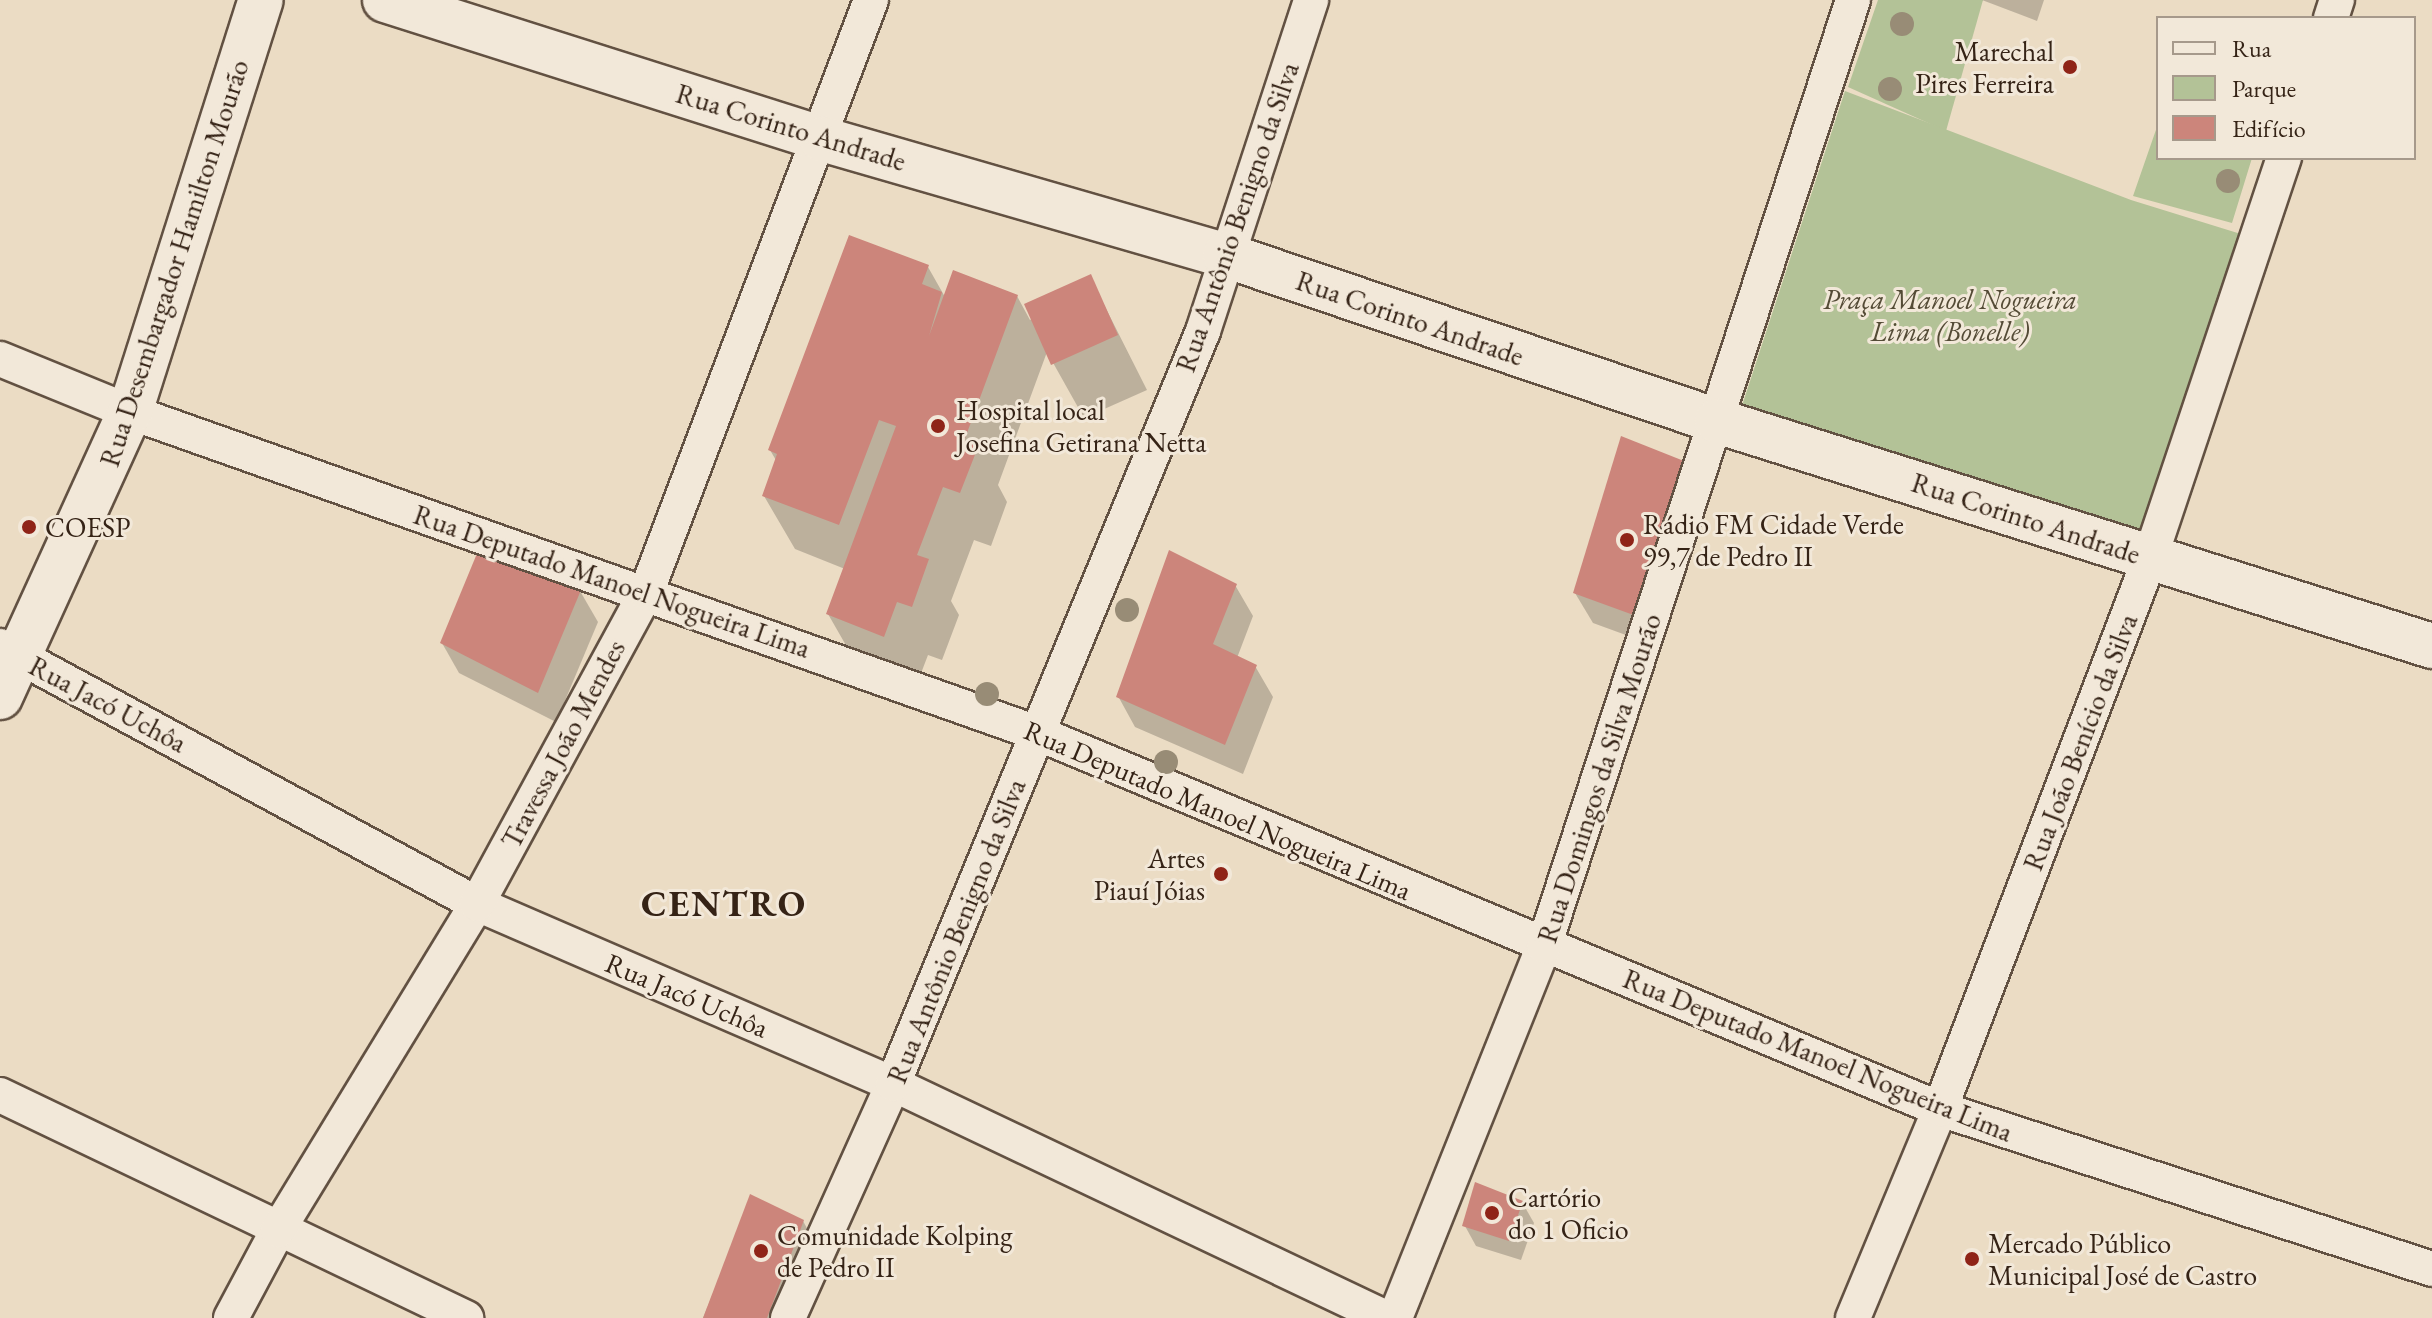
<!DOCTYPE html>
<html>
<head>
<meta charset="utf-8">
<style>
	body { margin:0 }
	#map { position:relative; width:2432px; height:1318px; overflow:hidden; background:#ebdcc4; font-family:"EB Garamond",serif }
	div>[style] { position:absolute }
	.green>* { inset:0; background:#b3c297 }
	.shadow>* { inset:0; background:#0003 }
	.building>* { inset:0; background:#cc857b }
	.roads { filter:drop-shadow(2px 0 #625142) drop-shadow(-2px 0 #625142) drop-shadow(0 2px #625142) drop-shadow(0 -2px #625142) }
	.minor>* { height:34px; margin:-17px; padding:0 17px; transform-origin:17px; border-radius:17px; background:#f2e8d9 }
	.tertiary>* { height:44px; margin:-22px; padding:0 22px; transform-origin:22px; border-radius:22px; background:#f2e8d9 }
	.trees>* { width:24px; height:24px; margin:-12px; border-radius:50%; background:#988c76 }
	.dots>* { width:22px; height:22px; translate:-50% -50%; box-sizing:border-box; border:4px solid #f2e8d9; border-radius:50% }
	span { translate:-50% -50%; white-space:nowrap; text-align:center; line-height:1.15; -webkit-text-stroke:6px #f2e8d9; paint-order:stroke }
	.poi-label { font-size:28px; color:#352316 }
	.right { translate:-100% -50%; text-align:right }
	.left { translate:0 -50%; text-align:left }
	.street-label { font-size:28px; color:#352316 }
	.park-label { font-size:28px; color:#544b36; font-style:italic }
	.district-label { font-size:36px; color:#352316; font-weight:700; letter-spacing:2px }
	.legend { position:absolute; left:2156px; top:16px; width:260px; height:144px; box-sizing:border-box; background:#f2e8d9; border:2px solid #a6998b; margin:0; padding:10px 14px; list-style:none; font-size:24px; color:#352316 }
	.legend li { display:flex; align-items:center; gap:16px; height:40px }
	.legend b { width:40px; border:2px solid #a6998b }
</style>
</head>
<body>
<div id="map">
	<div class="green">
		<i style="clip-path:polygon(1878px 0,1983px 0,1946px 131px,1848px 87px)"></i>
		<i style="clip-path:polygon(1845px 91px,2131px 200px,2257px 239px,2147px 553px,1735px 427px)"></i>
		<i style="clip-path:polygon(2158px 124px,2158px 158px,2252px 158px,2232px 223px,2133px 196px)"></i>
	</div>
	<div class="shadow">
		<i style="clip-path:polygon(1982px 0,2044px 0,2037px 21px)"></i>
		<i style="clip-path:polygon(928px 267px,945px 297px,1017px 296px,1030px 320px,1090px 277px,1147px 390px,1084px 418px,1047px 352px,998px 485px,1007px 502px,991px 546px,974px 540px,951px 601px,959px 615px,942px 660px,928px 655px,915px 689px,859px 668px,828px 614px,845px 569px,795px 549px,764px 496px,777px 462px,770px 450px)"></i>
		<i style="clip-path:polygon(1622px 438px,1656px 646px,1593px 623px,1575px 593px)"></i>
		<i style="clip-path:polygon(1235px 585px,1253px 616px,1237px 658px,1255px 666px,1273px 697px,1243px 774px,1135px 727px,1118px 696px)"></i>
		<i style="clip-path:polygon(580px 591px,598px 622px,556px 722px,459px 673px,442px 643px)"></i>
		<i style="clip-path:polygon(752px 1197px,803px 1221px,820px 1252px,795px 1318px,703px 1318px)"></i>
		<i style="clip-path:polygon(1522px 1202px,1534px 1223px,1521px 1260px,1476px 1246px,1465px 1226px)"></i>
	</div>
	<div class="building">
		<i style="clip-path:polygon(849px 235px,929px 265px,922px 284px,942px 292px,929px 336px,953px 270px,1018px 295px,964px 441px,978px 447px,960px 493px,943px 487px,917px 555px,929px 559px,912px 607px,897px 602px,884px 637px,826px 614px,896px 426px,879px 420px,839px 525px,762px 496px,777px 454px,768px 450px)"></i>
		<i style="clip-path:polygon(1091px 274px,1118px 335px,1051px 365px,1024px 304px)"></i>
		<i style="clip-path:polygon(1621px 436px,1689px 463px,1639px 617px,1573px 593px)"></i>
		<i style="clip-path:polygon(1169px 550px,1237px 584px,1213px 644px,1257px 665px,1225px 745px,1116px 697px)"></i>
		<i style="clip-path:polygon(478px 551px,581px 590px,538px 693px,440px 643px)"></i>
		<i style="clip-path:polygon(1475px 1182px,1523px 1201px,1509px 1241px,1462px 1226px)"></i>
		<i style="clip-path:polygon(750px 1194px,804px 1220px,767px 1318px,703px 1318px)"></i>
	</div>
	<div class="roads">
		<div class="minor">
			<i style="left:2331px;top:18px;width:19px;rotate:-72deg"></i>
			<i style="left:0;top:359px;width:140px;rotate:22.2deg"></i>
			<i style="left:130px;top:412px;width:962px;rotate:19.49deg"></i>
			<i style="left:1037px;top:733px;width:978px;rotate:22.61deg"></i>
			<i style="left:1940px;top:1109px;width:517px;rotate:18.01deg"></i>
			<i style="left:0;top:646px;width:542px;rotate:28.41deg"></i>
			<i style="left:477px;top:904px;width:453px;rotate:23.4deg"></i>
			<i style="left:893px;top:1084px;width:546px;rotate:25.39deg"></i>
			<i style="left:0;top:1095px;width:517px;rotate:25.57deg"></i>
			<i style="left:231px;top:1318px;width:100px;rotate:-61.9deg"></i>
			<i style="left:278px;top:1230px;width:382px;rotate:-58.6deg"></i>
			<i style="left:477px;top:904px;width:354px;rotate:-61.5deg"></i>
			<i style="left:646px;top:593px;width:634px;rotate:-69.22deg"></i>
			<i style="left:788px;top:1318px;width:256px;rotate:-65.8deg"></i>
			<i style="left:893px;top:1084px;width:814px;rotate:-67.62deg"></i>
			<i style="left:1203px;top:331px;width:348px;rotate:-71.9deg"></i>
			<i style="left:1395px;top:1318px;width:401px;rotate:-68.2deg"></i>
			<i style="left:1544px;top:946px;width:995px;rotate:-71.91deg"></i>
			<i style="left:1853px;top:1318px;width:226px;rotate:-67.4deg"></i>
			<i style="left:1940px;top:1109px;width:590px;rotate:-69.14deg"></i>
			<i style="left:2150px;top:558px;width:422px;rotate:-71.5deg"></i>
		</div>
		<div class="tertiary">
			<i style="left:385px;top:0;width:459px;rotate:17.6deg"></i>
			<i style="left:822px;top:139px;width:419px;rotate:16.1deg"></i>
			<i style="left:1225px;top:255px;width:519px;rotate:18.64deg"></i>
			<i style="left:1717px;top:421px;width:750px;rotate:17.47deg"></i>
			<i style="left:0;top:697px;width:313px;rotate:-65.5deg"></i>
			<i style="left:130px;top:412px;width:432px;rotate:-72.4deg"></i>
		</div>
	</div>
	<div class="trees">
		<i style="left:1902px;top:24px"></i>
		<i style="left:1890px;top:89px"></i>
		<i style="left:2228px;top:181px"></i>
		<i style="left:1127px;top:610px"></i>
		<i style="left:987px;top:694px"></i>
		<i style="left:1166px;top:762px"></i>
	</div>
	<div class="dots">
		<i style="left:2070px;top:67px;background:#8f2418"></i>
		<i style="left:938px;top:426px;background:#8f2418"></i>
		<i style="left:29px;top:527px;background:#8f2418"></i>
		<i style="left:1627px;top:540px;background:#8f2418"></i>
		<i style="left:1221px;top:874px;background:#8f2418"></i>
		<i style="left:1492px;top:1213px;background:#8f2418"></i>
		<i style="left:761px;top:1251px;background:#8f2418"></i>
		<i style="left:1972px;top:1259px;background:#8f2418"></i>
	</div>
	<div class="poi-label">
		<span class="right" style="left:2054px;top:67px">Marechal<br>Pires Ferreira</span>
		<span class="left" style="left:956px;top:426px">Hospital local<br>Josefina Getirana Netta</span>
		<span class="left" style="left:1643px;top:540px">Rádio FM Cidade Verde<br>99,7 de Pedro II</span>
		<span class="left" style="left:45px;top:527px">COESP</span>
		<span class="right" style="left:1205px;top:874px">Artes<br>Piauí Jóias</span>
		<span class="left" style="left:1508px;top:1213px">Cartório<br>do 1 Oficio</span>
		<span class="left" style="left:777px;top:1251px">Comunidade Kolping<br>de Pedro II</span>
		<span class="left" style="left:1988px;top:1259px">Mercado Público<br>Municipal José de Castro</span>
	</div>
	<div class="street-label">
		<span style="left:791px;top:127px;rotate:17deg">Rua Corinto Andrade</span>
		<span style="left:1237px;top:217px;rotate:-71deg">Rua Antônio Benigno da Silva</span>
		<span style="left:174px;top:263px;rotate:-72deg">Rua Desembargador Hamilton Mourão</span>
		<span style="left:1410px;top:318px;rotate:19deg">Rua Corinto Andrade</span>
		<span style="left:2026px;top:518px;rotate:18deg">Rua Corinto Andrade</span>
		<span style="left:612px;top:581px;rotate:19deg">Rua Deputado Manoel Nogueira Lima</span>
		<span style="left:108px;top:704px;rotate:28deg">Rua Jacó Uchôa</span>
		<span style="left:2080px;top:742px;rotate:-69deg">Rua João Benício da Silva</span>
		<span style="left:563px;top:744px;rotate:-62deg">Travessa João Mendes</span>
		<span style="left:1599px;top:778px;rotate:-72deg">Rua Domingos da Silva Mourão</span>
		<span style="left:1218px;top:810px;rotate:23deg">Rua Deputado Manoel Nogueira Lima</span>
		<span style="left:956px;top:931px;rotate:-68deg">Rua Antônio Benigno da Silva</span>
		<span style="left:687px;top:995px;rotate:23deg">Rua Jacó Uchôa</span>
		<span style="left:1818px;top:1055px;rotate:22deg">Rua Deputado Manoel Nogueira Lima</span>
	</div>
	<div class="park-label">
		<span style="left:1950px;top:315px">Praça Manoel Nogueira<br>Lima (Bonelle)</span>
	</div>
	<div class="district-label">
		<span style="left:724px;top:904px">CENTRO</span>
	</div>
	<ul class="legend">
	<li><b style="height:10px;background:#f2e8d9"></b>Rua</li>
	<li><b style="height:22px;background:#b3c297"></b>Parque</li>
	<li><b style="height:22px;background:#cc857b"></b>Edifício</li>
	</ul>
</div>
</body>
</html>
